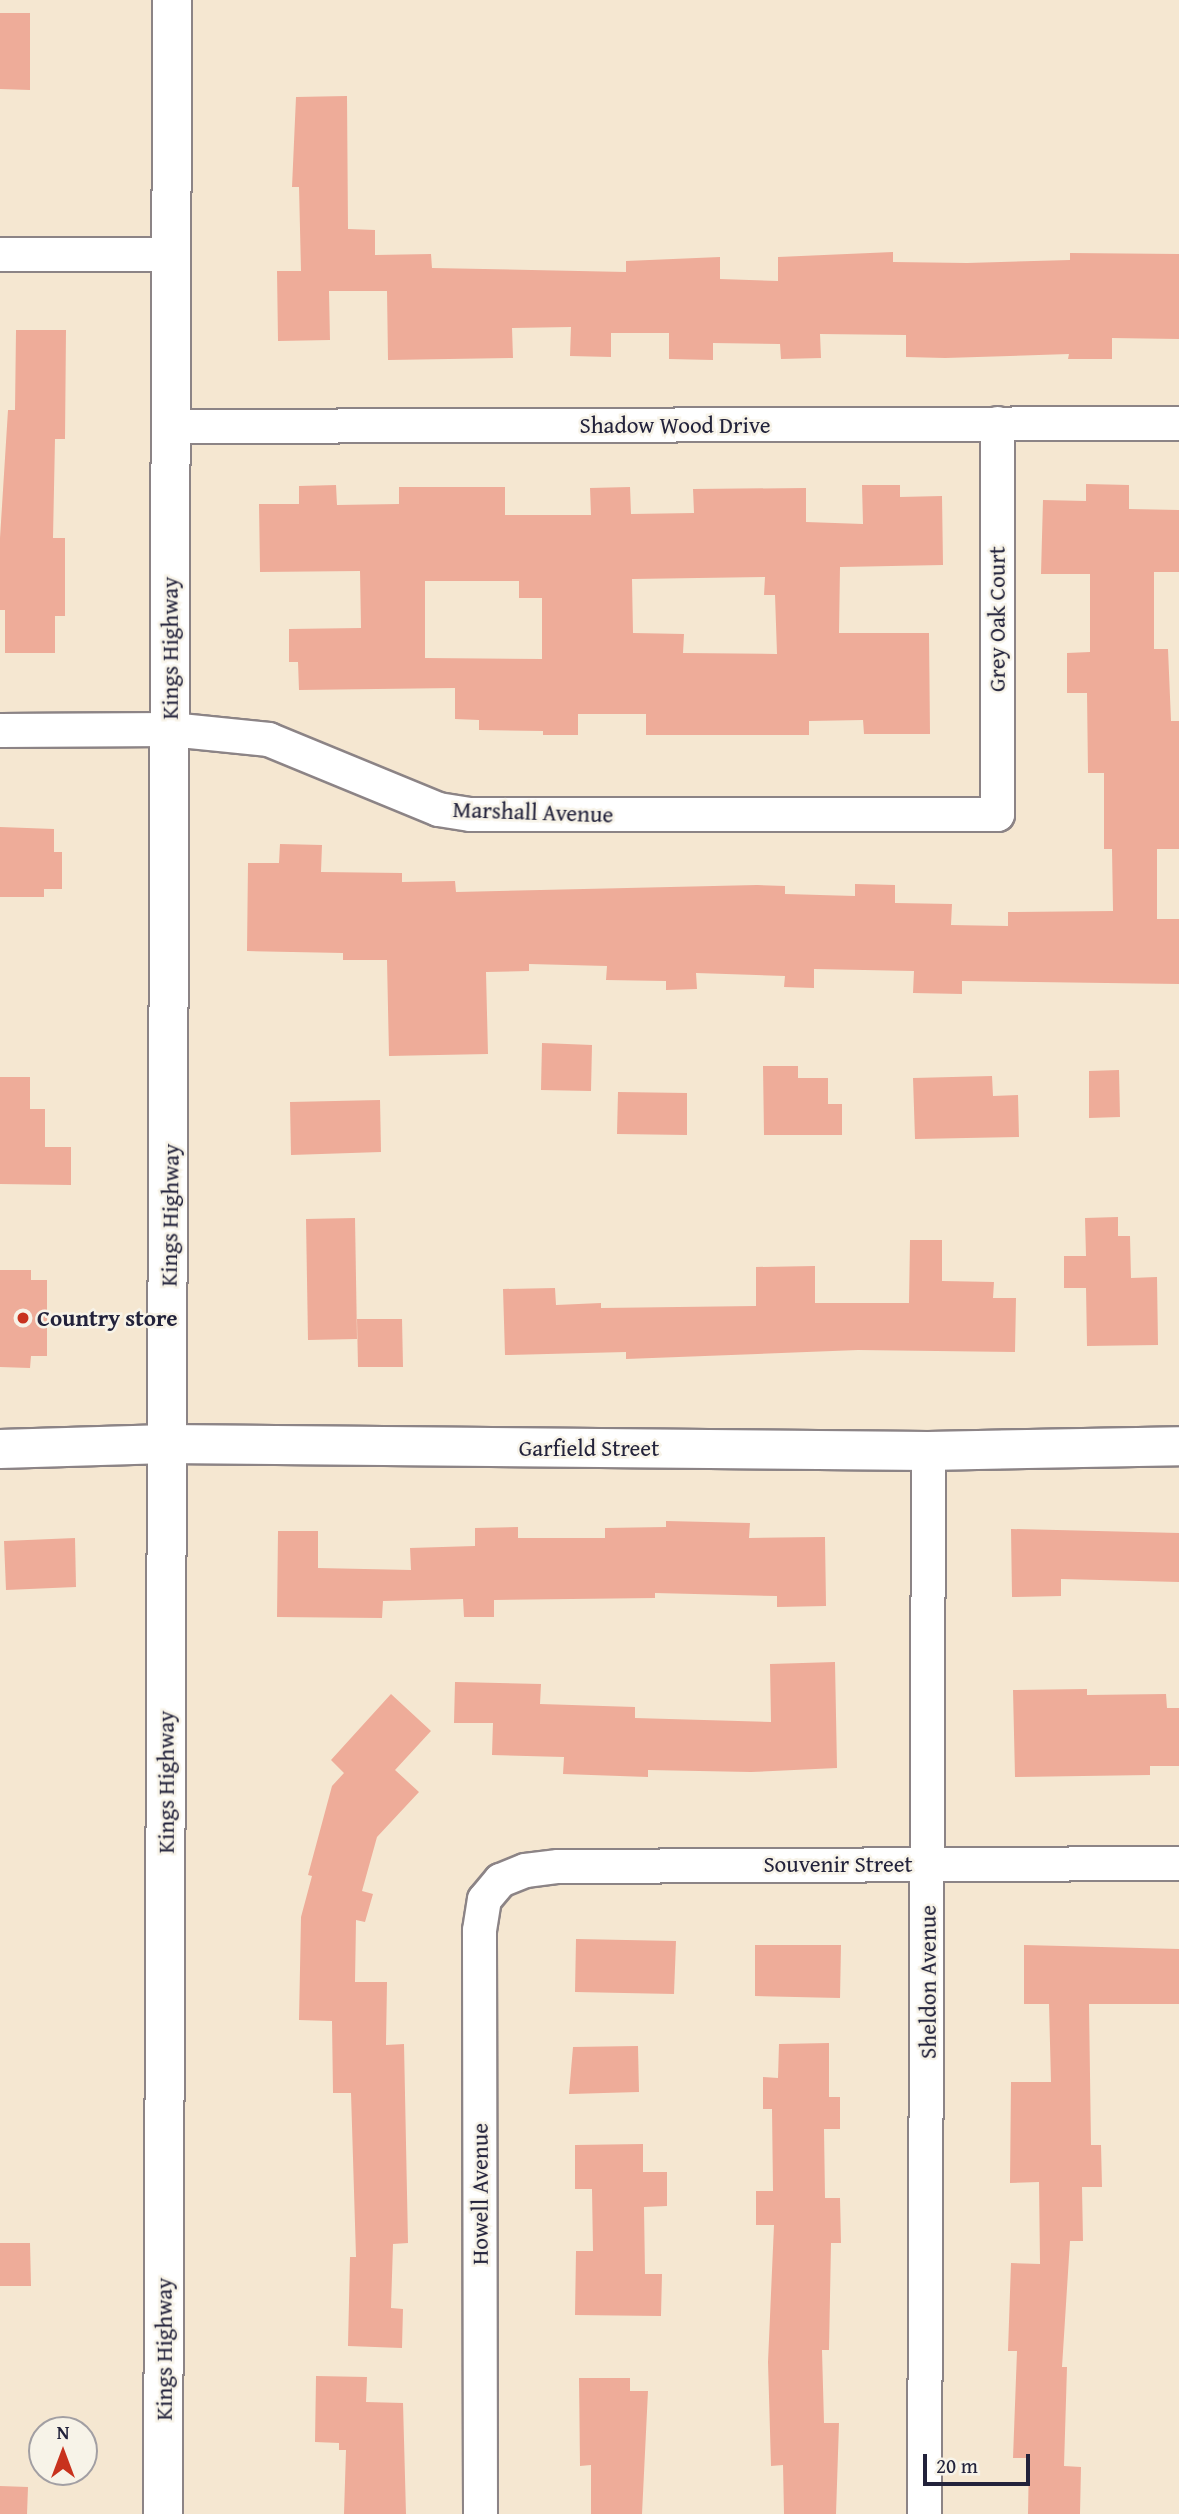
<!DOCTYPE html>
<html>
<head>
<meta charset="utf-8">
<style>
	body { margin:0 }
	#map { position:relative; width:1179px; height:2514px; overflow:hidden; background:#f5e7d1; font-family:"Gentium Book Plus",serif }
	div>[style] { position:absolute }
	.building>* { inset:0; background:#eeac99 }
	.roads { filter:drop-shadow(2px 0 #8c8486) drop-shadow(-2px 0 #8c8486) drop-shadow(0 2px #8c8486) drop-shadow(0 -2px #8c8486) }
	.minor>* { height:33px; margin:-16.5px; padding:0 16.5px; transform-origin:16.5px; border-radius:16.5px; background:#fff }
	.tertiary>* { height:38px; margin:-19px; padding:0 19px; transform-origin:19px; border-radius:19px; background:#fff }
	.secondary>* { height:38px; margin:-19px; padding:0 19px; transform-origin:19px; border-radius:19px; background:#fff }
	.dots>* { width:19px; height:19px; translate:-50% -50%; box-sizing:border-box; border:4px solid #f7f3e8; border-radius:50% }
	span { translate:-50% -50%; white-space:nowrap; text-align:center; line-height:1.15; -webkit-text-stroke:5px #f7f3e8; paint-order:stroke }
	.street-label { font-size:23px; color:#22223b }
	.poi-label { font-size:23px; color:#22223b; font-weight:700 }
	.left { translate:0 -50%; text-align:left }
	.north { position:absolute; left:28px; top:2416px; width:70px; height:70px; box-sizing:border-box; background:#f7f3e8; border:2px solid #a29fa3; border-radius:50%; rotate:0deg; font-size:19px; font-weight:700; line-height:28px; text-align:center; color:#22223b }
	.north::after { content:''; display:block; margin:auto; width:24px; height:32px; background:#c8321e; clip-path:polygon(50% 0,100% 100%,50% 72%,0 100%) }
	.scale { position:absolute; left:923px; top:2454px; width:107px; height:32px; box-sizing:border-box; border:4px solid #22223b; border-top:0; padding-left:9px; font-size:21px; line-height:24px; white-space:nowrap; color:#22223b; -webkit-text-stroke:5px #f7f3e8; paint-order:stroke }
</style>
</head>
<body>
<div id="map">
	<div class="building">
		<i style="clip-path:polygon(0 13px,30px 13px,30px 90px,0 89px)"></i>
		<i style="clip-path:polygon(347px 96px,348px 229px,375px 230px,375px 255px,431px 254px,432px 268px,626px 272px,626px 261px,720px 257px,720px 279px,778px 281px,778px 257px,893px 252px,893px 262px,967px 263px,1070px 260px,1070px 253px,1179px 254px,1179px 339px,1112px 338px,1112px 359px,1068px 359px,1069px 354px,945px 358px,906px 357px,906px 335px,820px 334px,821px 358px,781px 359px,780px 344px,713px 343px,713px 360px,669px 359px,669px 333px,611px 333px,611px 357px,570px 356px,571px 327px,512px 328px,513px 358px,388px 360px,387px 291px,329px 291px,330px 340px,278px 341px,277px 271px,301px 271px,299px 187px,292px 187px,296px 97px)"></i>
		<i style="clip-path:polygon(16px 330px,66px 330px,65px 439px,55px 439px,53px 538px,65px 538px,65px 616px,55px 616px,55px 653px,5px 653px,5px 610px,0 610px,0 538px,8px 410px,15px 410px)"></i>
		<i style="clip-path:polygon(1086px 484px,1129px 485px,1129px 509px,1179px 510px,1179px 572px,1154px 572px,1154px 649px,1168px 649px,1171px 721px,1179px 721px,1179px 849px,1157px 849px,1157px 919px,1179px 919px,1179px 984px,962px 981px,962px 994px,913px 993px,914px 971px,814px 969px,814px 988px,784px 987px,785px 976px,696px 973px,697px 989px,666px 990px,666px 981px,606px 980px,607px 966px,529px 964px,529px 971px,486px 972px,488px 1054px,389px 1056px,387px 960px,343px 960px,343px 953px,247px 951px,248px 863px,279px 863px,280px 844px,322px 845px,321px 872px,402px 873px,402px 882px,455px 881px,456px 892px,757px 885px,785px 886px,785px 894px,855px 896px,855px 884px,895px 885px,895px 903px,952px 904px,951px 925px,1008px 926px,1008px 912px,1113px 911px,1112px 849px,1104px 849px,1104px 773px,1088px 773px,1087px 693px,1067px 693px,1067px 653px,1090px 652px,1090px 574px,1041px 574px,1043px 500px,1086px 501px)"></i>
		<i style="clip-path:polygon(evenodd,336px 485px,337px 505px,399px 504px,399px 487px,505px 487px,505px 515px,591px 515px,590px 488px,630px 487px,631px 514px,694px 513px,693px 489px,806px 488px,806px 522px,863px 524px,862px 485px,900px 485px,900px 497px,942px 496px,943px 565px,840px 567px,839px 633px,929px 633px,930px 734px,864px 734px,863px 720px,809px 721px,809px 735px,646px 735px,646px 714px,578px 714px,578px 735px,543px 735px,543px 731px,479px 730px,479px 720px,455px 719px,455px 688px,299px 690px,298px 662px,289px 662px,289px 629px,361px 628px,360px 571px,260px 572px,259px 504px,299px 504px,299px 486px,336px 485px,765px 577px,764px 595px,775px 595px,777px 654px,683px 653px,684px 634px,633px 633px,632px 579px,765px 577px,336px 485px,425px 581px,519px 581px,519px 598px,542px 598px,542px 659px,425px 658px,425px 581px)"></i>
		<i style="clip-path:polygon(0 827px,54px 829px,54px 852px,62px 852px,62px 889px,44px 889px,44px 897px,0 897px)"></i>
		<i style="clip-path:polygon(542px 1043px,592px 1045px,591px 1091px,541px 1090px)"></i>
		<i style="clip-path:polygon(763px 1066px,798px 1066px,798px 1078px,828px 1078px,828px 1104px,842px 1104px,842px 1135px,764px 1135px)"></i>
		<i style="clip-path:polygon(1119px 1070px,1120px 1117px,1089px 1118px,1089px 1071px)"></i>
		<i style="clip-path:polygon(992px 1076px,993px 1096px,1018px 1095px,1019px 1137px,915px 1139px,913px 1078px)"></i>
		<i style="clip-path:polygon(0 1077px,30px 1077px,30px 1109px,45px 1109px,45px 1147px,71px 1147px,71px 1185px,0 1184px)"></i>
		<i style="clip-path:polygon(618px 1092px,687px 1093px,687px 1135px,617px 1134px)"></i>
		<i style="clip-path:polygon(380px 1100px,381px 1152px,291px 1155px,290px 1102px)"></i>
		<i style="clip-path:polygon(1118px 1217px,1118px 1236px,1130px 1236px,1131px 1278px,1157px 1277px,1158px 1345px,1087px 1346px,1086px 1288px,1064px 1288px,1064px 1256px,1086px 1256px,1085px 1218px)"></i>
		<i style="clip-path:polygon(355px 1218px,357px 1339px,308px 1340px,306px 1219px)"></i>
		<i style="clip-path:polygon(910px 1240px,942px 1240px,942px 1281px,994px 1282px,993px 1298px,1016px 1298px,1015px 1352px,858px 1350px,626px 1359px,626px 1352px,505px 1355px,503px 1289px,555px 1288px,556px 1305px,601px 1303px,601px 1308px,756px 1306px,756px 1267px,815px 1266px,815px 1303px,909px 1303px)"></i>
		<i style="clip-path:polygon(0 1270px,31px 1270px,31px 1280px,47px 1280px,47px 1356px,31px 1356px,30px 1368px,0 1367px)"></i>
		<i style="clip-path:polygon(357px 1319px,402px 1319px,403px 1367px,358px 1367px)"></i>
		<i style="clip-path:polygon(666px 1521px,750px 1523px,749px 1538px,825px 1537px,826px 1606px,777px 1607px,777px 1596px,655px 1593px,655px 1598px,494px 1600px,494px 1617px,464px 1617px,463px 1599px,383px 1601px,382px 1618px,277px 1617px,278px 1531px,318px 1531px,318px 1568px,411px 1570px,410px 1548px,475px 1546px,475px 1528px,518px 1527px,518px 1538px,605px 1538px,605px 1528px,666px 1527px)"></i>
		<i style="clip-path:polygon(1011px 1529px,1179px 1533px,1179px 1582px,1061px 1579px,1061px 1596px,1012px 1597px)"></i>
		<i style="clip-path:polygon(75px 1538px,76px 1587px,6px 1590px,4px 1541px)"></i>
		<i style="clip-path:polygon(835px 1662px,837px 1768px,751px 1772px,648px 1770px,648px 1777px,563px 1774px,564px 1757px,492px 1755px,493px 1723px,454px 1723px,455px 1682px,541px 1684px,540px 1704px,635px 1707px,635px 1718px,771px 1722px,770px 1664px)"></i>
		<i style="clip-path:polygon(1087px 1689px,1087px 1695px,1166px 1694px,1167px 1708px,1179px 1708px,1179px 1766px,1150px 1766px,1150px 1775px,1015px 1777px,1013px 1690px)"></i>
		<i style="clip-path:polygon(391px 1694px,431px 1731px,395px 1770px,419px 1792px,377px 1837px,362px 1891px,373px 1894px,365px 1922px,356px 1920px,355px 1982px,387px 1982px,386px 2045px,404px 2044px,408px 2243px,393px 2244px,391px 2308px,403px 2309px,402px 2348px,348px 2346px,350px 2257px,356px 2257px,351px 2093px,333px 2093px,332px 2021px,299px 2020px,301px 1917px,312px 1876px,308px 1875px,332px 1786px,344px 1773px,331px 1760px)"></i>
		<i style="clip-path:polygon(576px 1939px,676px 1941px,674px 1994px,575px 1992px)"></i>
		<i style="clip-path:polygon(755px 1945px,841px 1945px,840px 1998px,755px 1996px)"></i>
		<i style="clip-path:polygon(1024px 1945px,1179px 1949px,1179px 2004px,1089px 2004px,1091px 2145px,1101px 2145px,1102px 2187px,1082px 2187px,1083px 2241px,1070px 2241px,1062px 2367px,1067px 2367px,1064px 2466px,1081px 2467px,1080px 2514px,1028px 2514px,1029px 2458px,1013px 2458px,1017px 2351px,1008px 2351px,1011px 2263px,1040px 2264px,1039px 2182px,1010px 2183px,1011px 2082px,1051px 2082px,1049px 2004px,1024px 2004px)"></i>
		<i style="clip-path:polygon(829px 2043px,829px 2097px,840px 2097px,840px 2129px,824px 2129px,825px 2198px,840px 2198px,841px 2243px,831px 2243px,829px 2350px,822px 2350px,824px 2423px,839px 2423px,836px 2514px,784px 2514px,783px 2465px,771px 2466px,768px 2362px,774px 2225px,756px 2225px,756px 2191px,773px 2191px,772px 2109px,763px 2109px,763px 2077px,778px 2078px,779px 2044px)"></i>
		<i style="clip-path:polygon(638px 2046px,639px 2092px,569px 2094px,573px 2047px)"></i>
		<i style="clip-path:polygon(643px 2144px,643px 2172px,667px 2172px,667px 2206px,644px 2207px,645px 2274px,662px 2274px,661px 2316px,575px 2315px,576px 2251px,593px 2251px,592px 2189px,575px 2189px,575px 2145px)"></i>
		<i style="clip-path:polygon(0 2243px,30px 2243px,31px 2286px,0 2286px)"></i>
		<i style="clip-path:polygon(316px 2376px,367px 2377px,366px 2402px,403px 2403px,406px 2514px,344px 2514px,346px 2450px,339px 2450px,339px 2443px,315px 2442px)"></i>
		<i style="clip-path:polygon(579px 2378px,630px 2378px,630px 2391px,648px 2391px,642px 2514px,591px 2514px,591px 2465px,580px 2466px)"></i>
		<i style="clip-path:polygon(0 2486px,28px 2487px,27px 2514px,0 2514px)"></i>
	</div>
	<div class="roads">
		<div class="minor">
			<i style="left:0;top:254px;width:171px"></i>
			<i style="left:170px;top:426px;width:1009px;rotate:-0.17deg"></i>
			<i style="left:0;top:730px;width:170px;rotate:-0.3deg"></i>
			<i style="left:170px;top:729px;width:99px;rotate:5.8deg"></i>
			<i style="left:268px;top:739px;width:184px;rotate:22.4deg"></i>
			<i style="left:438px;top:809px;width:32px;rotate:9deg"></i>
			<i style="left:470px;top:814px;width:527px"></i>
			<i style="left:997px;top:814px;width:391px;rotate:-90deg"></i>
			<i style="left:480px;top:2514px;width:584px;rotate:-90.1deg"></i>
			<i style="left:479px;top:1930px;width:31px;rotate:-81deg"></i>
			<i style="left:484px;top:1899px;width:25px;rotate:-50deg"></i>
			<i style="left:500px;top:1880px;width:27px;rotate:-22deg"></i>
			<i style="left:525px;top:1870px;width:33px;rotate:-7deg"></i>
			<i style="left:558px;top:1866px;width:621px;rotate:-0.28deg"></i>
			<i style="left:924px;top:2514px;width:1063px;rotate:-89.78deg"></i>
		</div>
		<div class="tertiary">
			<i style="left:163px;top:2514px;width:2514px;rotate:-89.79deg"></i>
		</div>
		<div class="secondary">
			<i style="left:0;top:1449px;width:167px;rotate:-1.7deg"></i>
			<i style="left:167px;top:1444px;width:761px;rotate:0.53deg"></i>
			<i style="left:928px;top:1451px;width:251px;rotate:-1.1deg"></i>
		</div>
	</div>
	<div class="dots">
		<i style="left:23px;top:1318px;background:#c8321e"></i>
	</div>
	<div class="street-label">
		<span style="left:675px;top:425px">Shadow Wood Drive</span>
		<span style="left:997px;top:619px;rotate:-90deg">Grey Oak Court</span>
		<span style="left:170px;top:648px;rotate:-90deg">Kings Highway</span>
		<span style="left:533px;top:812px;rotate:2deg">Marshall Avenue</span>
		<span style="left:170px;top:1215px;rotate:-89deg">Kings Highway</span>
		<span style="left:589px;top:1448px">Garfield Street</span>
		<span style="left:166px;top:1782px;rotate:-90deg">Kings Highway</span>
		<span style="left:838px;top:1864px">Souvenir Street</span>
		<span style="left:928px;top:1982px;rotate:-90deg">Sheldon Avenue</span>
		<span style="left:480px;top:2194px;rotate:-90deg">Howell Avenue</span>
		<span style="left:164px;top:2349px;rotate:-90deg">Kings Highway</span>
	</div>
	<div class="poi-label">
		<span class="left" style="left:37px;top:1318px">Country store</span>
	</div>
	<div class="north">N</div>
	<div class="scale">20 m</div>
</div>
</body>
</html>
